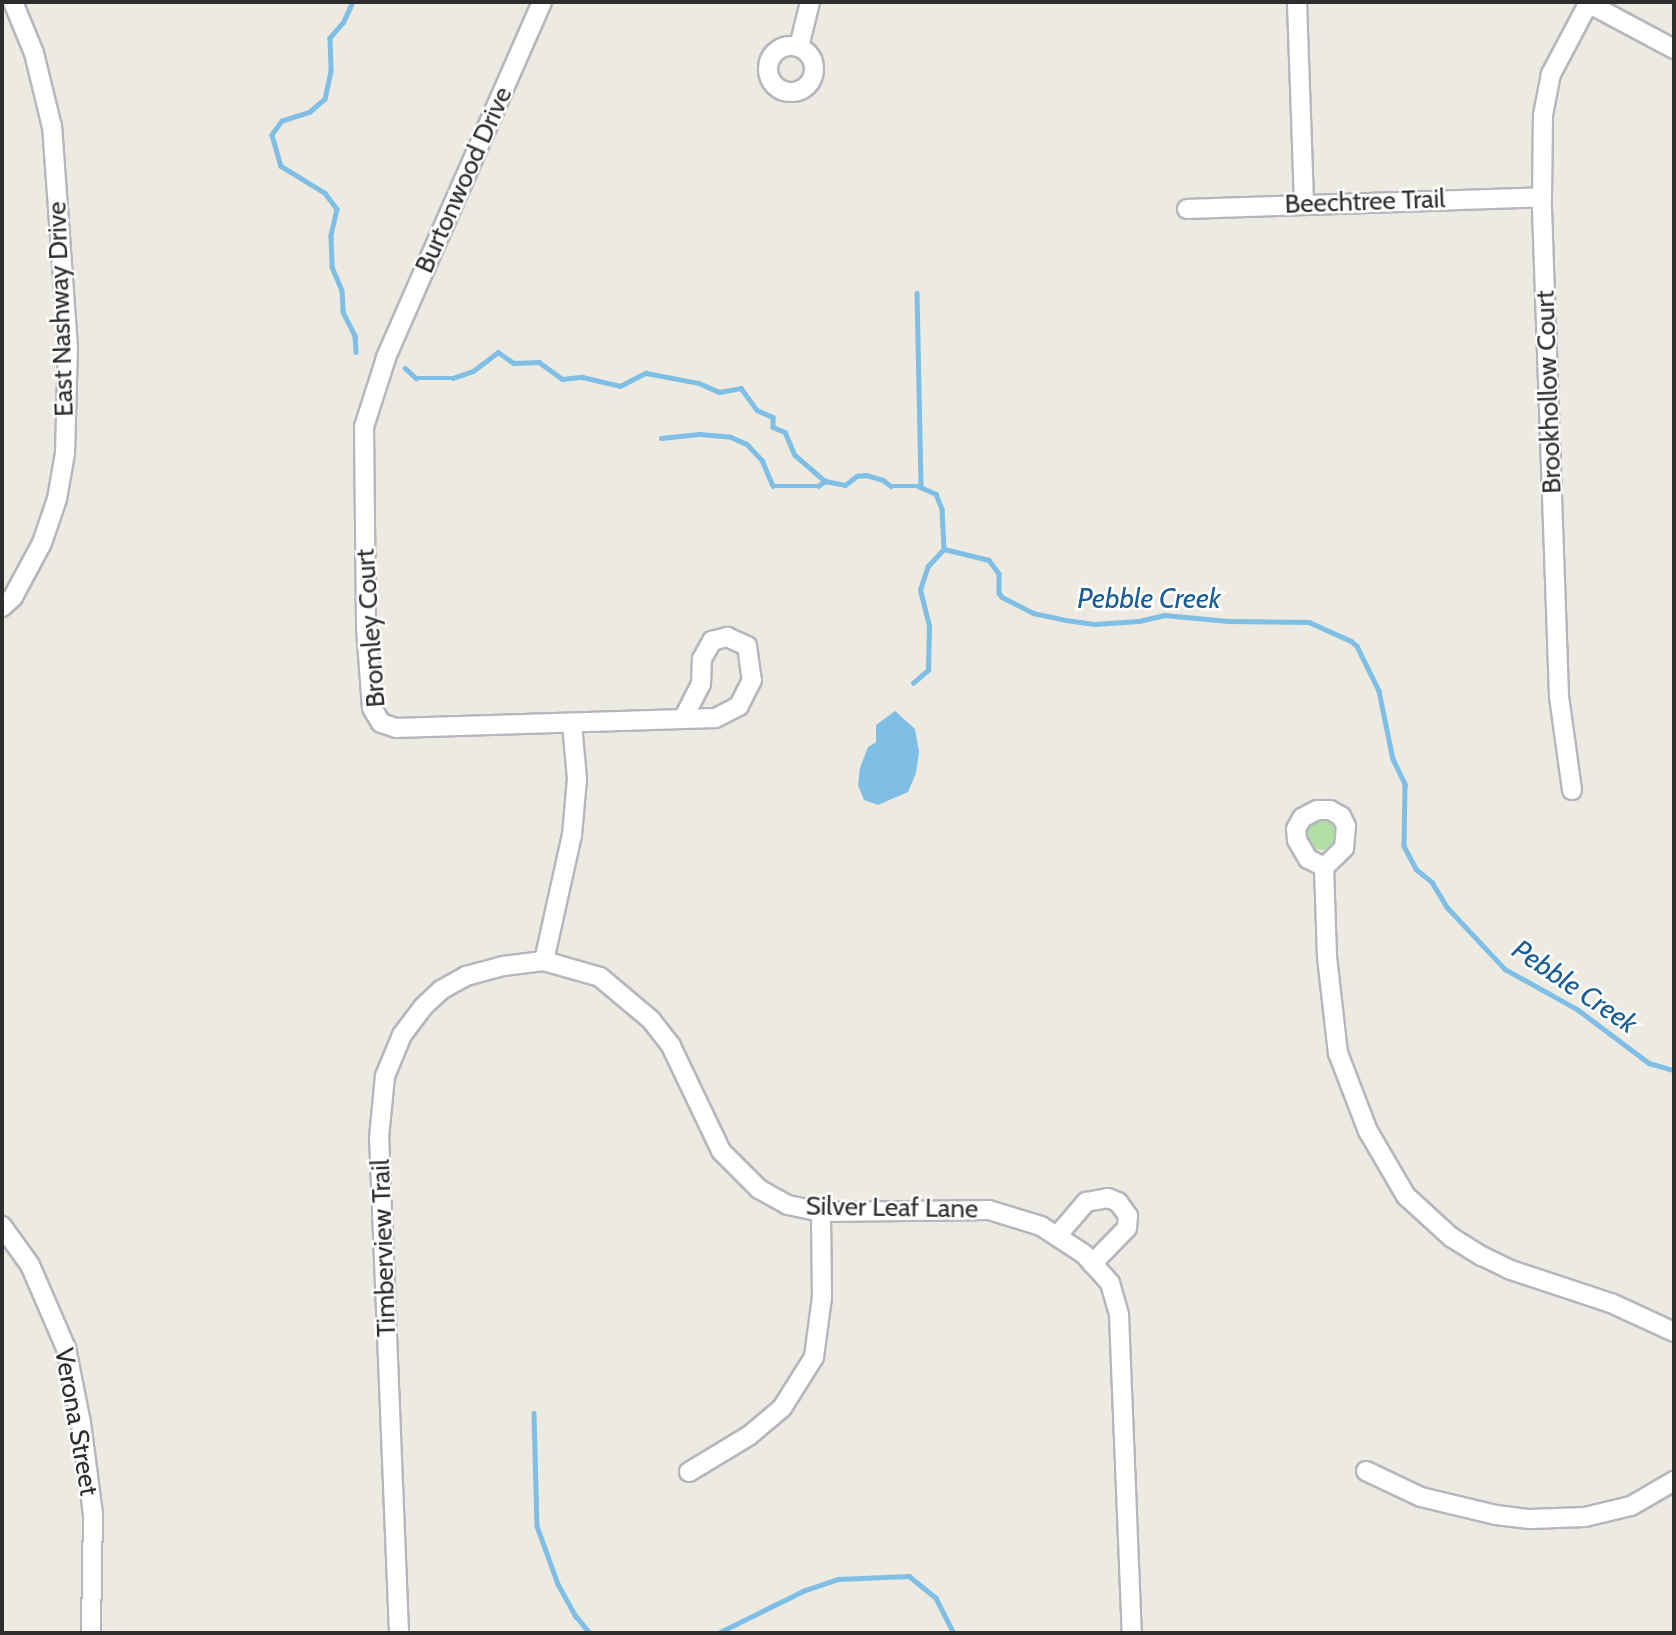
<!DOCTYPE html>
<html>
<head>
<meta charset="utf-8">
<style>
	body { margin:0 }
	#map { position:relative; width:1676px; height:1635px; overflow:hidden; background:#edeae1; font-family:Cabin,sans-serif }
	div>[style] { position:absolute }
	.green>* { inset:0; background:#b1dea3 }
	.round { border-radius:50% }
	.water>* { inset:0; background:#7fbee5 }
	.stream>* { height:4.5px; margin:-2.25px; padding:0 2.25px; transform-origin:2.25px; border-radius:2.25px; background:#7fbee5 }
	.roads { filter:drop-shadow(2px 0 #b5b6bf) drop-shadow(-2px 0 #b5b6bf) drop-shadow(0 2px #b5b6bf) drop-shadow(0 -2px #b5b6bf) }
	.minor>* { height:18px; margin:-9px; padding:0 9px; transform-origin:9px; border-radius:9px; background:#fff }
	.minor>.ring { margin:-9px; padding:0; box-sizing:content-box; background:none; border:18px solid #fff; border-radius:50% }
	span { translate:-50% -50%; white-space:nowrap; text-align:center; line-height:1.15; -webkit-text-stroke:5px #fff; paint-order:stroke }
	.street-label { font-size:26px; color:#2d2d2d }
	.water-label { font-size:28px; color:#1a5c95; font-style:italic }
	.frame { position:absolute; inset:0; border:4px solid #2d2d2d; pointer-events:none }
</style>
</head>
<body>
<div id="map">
	<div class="green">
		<i class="round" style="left:1306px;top:820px;width:30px;height:30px"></i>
	</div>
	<div class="water">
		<i style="clip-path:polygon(895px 711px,915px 729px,919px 752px,916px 773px,908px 792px,878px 805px,864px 800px,858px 785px,860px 768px,868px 747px,876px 742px,876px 725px)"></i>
	</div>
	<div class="stream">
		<i style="left:353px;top:2px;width:23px;rotate:115deg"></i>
		<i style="left:343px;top:23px;width:20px;rotate:131deg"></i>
		<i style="left:330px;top:38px;width:33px;rotate:88deg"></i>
		<i style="left:331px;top:71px;width:29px;rotate:102deg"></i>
		<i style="left:325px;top:99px;width:20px;rotate:139deg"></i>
		<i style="left:310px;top:112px;width:29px;rotate:162deg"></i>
		<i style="left:282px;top:121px;width:17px;rotate:126deg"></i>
		<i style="left:272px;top:135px;width:32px;rotate:74deg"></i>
		<i style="left:281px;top:166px;width:52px;rotate:31.5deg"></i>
		<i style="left:325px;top:193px;width:20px;rotate:53deg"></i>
		<i style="left:337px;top:209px;width:27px;rotate:103deg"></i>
		<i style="left:331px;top:235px;width:32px;rotate:88deg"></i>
		<i style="left:332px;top:267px;width:25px;rotate:67deg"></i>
		<i style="left:342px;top:290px;width:22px;rotate:87deg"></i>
		<i style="left:343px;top:312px;width:27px;rotate:63deg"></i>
		<i style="left:355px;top:336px;width:16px;rotate:86deg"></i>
		<i style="left:917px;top:293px;width:194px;rotate:88.8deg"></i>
		<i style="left:405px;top:368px;width:15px;rotate:42deg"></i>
		<i style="left:416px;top:378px;width:37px"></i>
		<i style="left:453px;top:378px;width:21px;rotate:-19deg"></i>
		<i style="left:473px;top:371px;width:31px;rotate:-37deg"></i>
		<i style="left:498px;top:352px;width:19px;rotate:35deg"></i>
		<i style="left:514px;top:363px;width:25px;rotate:-2deg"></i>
		<i style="left:539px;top:362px;width:29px;rotate:36deg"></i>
		<i style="left:562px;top:379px;width:20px;rotate:-6deg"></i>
		<i style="left:582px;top:377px;width:39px;rotate:13deg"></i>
		<i style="left:620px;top:386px;width:29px;rotate:-27deg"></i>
		<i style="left:646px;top:373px;width:54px;rotate:10.7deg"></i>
		<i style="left:699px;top:383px;width:22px;rotate:24deg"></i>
		<i style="left:719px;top:392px;width:22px;rotate:-10deg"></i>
		<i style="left:741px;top:388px;width:27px;rotate:54deg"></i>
		<i style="left:757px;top:410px;width:17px;rotate:24deg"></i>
		<i style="left:773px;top:417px;width:10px;rotate:90deg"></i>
		<i style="left:773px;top:427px;width:13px;rotate:23deg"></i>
		<i style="left:785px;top:432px;width:25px;rotate:67deg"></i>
		<i style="left:795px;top:455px;width:40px;rotate:41deg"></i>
		<i style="left:825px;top:481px;width:20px;rotate:11deg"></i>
		<i style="left:845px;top:485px;width:15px;rotate:-37deg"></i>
		<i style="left:857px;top:476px;width:9px;rotate:-6deg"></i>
		<i style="left:866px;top:475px;width:18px;rotate:16deg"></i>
		<i style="left:883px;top:480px;width:10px;rotate:37deg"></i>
		<i style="left:891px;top:486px;width:27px"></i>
		<i style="left:918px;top:486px;width:20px;rotate:24deg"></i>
		<i style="left:936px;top:494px;width:16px;rotate:68deg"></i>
		<i style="left:942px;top:509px;width:40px;rotate:87.1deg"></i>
		<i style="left:661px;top:438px;width:38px;rotate:-6deg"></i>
		<i style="left:699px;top:434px;width:32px;rotate:5deg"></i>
		<i style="left:731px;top:437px;width:17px;rotate:24deg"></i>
		<i style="left:747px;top:444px;width:22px;rotate:47deg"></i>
		<i style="left:762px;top:460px;width:28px;rotate:67deg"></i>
		<i style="left:773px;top:486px;width:45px"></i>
		<i style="left:818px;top:486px;width:9px;rotate:-36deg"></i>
		<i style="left:944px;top:549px;width:46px;rotate:13.7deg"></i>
		<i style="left:989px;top:560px;width:17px;rotate:54deg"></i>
		<i style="left:999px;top:574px;width:19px;rotate:90deg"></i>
		<i style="left:999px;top:593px;width:5px;rotate:53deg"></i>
		<i style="left:1002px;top:597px;width:35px;rotate:27deg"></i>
		<i style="left:1033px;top:613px;width:34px;rotate:12deg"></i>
		<i style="left:1066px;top:620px;width:29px;rotate:8deg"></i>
		<i style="left:1095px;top:624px;width:44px;rotate:-3.9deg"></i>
		<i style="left:1139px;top:621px;width:26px;rotate:-13deg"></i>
		<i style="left:1164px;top:615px;width:64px;rotate:5.4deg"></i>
		<i style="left:1228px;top:621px;width:81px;rotate:0.7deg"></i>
		<i style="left:1309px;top:622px;width:46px;rotate:24.3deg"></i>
		<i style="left:1351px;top:641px;width:8px;rotate:40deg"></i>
		<i style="left:1357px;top:646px;width:50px;rotate:63.9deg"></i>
		<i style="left:1379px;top:691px;width:69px;rotate:78.4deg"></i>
		<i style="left:1393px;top:759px;width:28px;rotate:64deg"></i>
		<i style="left:1405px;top:784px;width:62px;rotate:90.9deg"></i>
		<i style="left:1404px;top:846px;width:26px;rotate:62deg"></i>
		<i style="left:1416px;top:869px;width:21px;rotate:39deg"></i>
		<i style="left:1432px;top:882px;width:29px;rotate:59deg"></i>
		<i style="left:1447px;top:907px;width:85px;rotate:46.9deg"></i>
		<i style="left:1505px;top:969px;width:82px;rotate:29.1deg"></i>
		<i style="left:1577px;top:1009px;width:90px;rotate:36.9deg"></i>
		<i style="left:1649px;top:1063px;width:26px;rotate:16deg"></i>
		<i style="left:913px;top:683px;width:20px;rotate:-41deg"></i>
		<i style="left:928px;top:670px;width:44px;rotate:-88.7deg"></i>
		<i style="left:929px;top:626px;width:37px;rotate:-104deg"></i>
		<i style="left:920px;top:590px;width:25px;rotate:-72deg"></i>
		<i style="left:928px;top:566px;width:23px;rotate:-47deg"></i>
		<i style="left:534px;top:1413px;width:113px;rotate:88.5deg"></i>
		<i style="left:537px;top:1526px;width:62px;rotate:70.1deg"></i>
		<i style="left:558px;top:1584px;width:37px;rotate:61deg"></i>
		<i style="left:576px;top:1616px;width:22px;rotate:51deg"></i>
		<i style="left:718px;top:1633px;width:95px;rotate:-26.3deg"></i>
		<i style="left:803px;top:1591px;width:37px;rotate:-19deg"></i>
		<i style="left:838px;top:1579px;width:71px;rotate:-2.4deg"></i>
		<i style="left:909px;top:1576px;width:35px;rotate:39deg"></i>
		<i style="left:936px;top:1598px;width:39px;rotate:63deg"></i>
	</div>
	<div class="roads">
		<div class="minor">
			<i style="left:542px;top:2px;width:389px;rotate:113.7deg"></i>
			<i style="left:386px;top:358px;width:72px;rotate:107.7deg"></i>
			<i style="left:364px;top:427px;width:201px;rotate:89.4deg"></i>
			<i style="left:366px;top:628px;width:80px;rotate:85.7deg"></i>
			<i style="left:372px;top:708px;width:17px;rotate:59deg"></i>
			<i style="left:381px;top:723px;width:16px;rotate:18deg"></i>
			<i style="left:396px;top:728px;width:287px;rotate:-1.8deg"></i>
			<i style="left:683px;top:719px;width:39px;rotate:-63deg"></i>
			<i style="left:701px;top:684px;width:25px;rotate:-88deg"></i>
			<i style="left:702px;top:659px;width:21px;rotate:-61deg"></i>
			<i style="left:712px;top:641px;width:16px;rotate:-15deg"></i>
			<i style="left:727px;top:637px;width:22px;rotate:24deg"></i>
			<i style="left:747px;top:646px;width:34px;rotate:82deg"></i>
			<i style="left:752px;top:680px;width:29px;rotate:117deg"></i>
			<i style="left:739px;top:706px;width:27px;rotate:153deg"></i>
			<i style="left:715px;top:718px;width:32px;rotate:178deg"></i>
			<i style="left:1297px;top:2px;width:202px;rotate:88deg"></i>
			<i style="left:1586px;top:2px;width:100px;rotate:28.1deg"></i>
			<i class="ring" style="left:768px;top:46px;width:28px;height:28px"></i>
			<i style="left:799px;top:47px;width:46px;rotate:-76.3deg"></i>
			<i style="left:1187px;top:209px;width:355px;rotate:-1.9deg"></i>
			<i style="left:2px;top:607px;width:15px;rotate:-42deg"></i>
			<i style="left:13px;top:597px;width:61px;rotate:-61.8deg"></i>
			<i style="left:42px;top:543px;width:46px;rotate:-71.2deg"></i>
			<i style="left:57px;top:499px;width:47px;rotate:-80.1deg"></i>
			<i style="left:65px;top:453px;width:105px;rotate:-88.4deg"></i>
			<i style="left:68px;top:348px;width:222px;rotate:-94.1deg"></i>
			<i style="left:52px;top:127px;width:76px;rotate:-103.7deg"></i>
			<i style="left:34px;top:53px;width:55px;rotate:-112.4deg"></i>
			<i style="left:1572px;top:790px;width:95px;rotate:-97.9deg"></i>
			<i style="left:1559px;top:696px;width:499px;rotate:-92deg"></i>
			<i style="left:1542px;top:197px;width:82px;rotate:-89.3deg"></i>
			<i style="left:1543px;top:115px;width:42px;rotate:-79deg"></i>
			<i style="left:1551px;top:74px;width:79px;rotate:-62.1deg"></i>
			<i style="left:1317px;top:810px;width:13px"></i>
			<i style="left:1330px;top:810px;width:13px;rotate:29deg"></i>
			<i style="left:1341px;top:816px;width:11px;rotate:63deg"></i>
			<i style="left:1346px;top:826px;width:22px;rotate:95deg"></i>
			<i style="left:1344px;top:848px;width:28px;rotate:136deg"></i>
			<i style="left:1324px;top:867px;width:18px;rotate:-153deg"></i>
			<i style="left:1308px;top:859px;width:22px;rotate:-120deg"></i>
			<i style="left:1297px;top:840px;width:11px;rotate:-95deg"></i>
			<i style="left:1296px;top:829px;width:13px;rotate:-61deg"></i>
			<i style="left:1302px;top:818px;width:17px;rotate:-28deg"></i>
			<i style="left:1324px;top:867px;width:90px;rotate:88.1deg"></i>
			<i style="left:1327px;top:957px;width:97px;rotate:83.5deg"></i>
			<i style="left:1338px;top:1053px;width:84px;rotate:69deg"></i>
			<i style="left:1368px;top:1131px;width:75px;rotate:59.7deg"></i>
			<i style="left:1406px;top:1196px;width:61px;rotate:42.3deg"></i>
			<i style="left:1451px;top:1237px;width:36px;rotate:32deg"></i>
			<i style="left:1482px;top:1256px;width:32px;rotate:26deg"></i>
			<i style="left:1511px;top:1270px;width:105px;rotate:18.3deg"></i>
			<i style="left:1611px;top:1303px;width:69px;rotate:24.7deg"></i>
			<i style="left:544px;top:961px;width:129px;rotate:-77.5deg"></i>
			<i style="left:572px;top:835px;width:56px;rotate:-84.9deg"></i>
			<i style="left:577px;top:779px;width:55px;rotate:-95.2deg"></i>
			<i style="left:2px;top:1226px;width:48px;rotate:54.3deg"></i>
			<i style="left:30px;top:1265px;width:90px;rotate:66.6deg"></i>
			<i style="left:66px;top:1348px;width:76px;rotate:78.7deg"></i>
			<i style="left:81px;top:1423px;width:92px;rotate:82.5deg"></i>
			<i style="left:93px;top:1514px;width:119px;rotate:91deg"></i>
			<i style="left:1057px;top:1236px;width:45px;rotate:-49.5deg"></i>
			<i style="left:1086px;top:1202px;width:22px;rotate:-10deg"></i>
			<i style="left:1108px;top:1198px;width:11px;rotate:22deg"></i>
			<i style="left:1118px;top:1202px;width:17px;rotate:54deg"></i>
			<i style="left:1128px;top:1216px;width:12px;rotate:95deg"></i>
			<i style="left:1127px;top:1228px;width:50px;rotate:134.2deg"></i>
			<i style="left:1366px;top:1471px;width:61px;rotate:25.3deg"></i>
			<i style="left:1421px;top:1497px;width:77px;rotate:13.5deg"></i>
			<i style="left:1496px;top:1515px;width:34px;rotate:7deg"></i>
			<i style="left:1530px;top:1519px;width:55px;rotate:-2.1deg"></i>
			<i style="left:1585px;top:1517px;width:47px;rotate:-13.4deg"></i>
			<i style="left:1631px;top:1506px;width:50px;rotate:-30.2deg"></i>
			<i style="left:689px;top:1472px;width:71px;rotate:-31.2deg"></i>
			<i style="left:750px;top:1435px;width:42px;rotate:-40.2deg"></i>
			<i style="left:782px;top:1408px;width:60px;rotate:-57.9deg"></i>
			<i style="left:814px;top:1357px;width:61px;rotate:-82.4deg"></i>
			<i style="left:822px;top:1297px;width:85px;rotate:-90.7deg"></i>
			<i style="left:399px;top:1633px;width:495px;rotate:-92.3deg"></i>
			<i style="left:379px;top:1138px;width:62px;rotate:-84.5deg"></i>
			<i style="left:385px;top:1076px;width:44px;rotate:-67.5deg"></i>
			<i style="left:402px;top:1035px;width:35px;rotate:-53deg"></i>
			<i style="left:423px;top:1007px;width:25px;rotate:-43deg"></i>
			<i style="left:441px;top:990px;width:29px;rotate:-29deg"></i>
			<i style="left:466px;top:976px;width:38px;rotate:-15deg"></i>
			<i style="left:503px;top:966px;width:41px;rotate:-7deg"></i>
			<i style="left:544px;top:961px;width:58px;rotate:15.9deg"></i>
			<i style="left:600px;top:977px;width:67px;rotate:40.1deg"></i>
			<i style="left:651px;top:1020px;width:33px;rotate:52deg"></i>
			<i style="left:671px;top:1046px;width:116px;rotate:64.5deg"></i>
			<i style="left:721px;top:1151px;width:54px;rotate:45deg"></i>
			<i style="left:759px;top:1189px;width:33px;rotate:29deg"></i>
			<i style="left:788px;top:1205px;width:34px;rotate:12deg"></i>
			<i style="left:821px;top:1212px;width:168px;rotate:-0.7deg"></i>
			<i style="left:989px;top:1210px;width:54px;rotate:17.1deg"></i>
			<i style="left:1041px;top:1226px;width:51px;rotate:33.1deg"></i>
			<i style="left:1084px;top:1254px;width:39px;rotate:48deg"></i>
			<i style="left:1110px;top:1283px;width:33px;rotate:74deg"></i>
			<i style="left:1119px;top:1315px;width:318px;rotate:87.7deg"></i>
		</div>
	</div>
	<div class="street-label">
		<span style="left:464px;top:180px;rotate:-66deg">Burtonwood Drive</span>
		<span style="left:1365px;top:202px;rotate:-2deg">Beechtree Trail</span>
		<span style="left:61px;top:309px;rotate:-92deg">East Nashway Drive</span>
		<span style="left:1549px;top:392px;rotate:-92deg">Brookhollow Court</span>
		<span style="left:371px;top:628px;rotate:-94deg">Bromley Court</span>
		<span style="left:892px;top:1208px;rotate:1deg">Silver Leaf Lane</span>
		<span style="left:384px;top:1248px;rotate:-92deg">Timberview Trail</span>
		<span style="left:76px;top:1422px;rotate:80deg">Verona Street</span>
	</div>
	<div class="water-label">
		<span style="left:1149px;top:598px">Pebble Creek</span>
		<span style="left:1575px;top:986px;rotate:34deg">Pebble Creek</span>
	</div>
	<div class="frame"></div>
</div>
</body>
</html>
